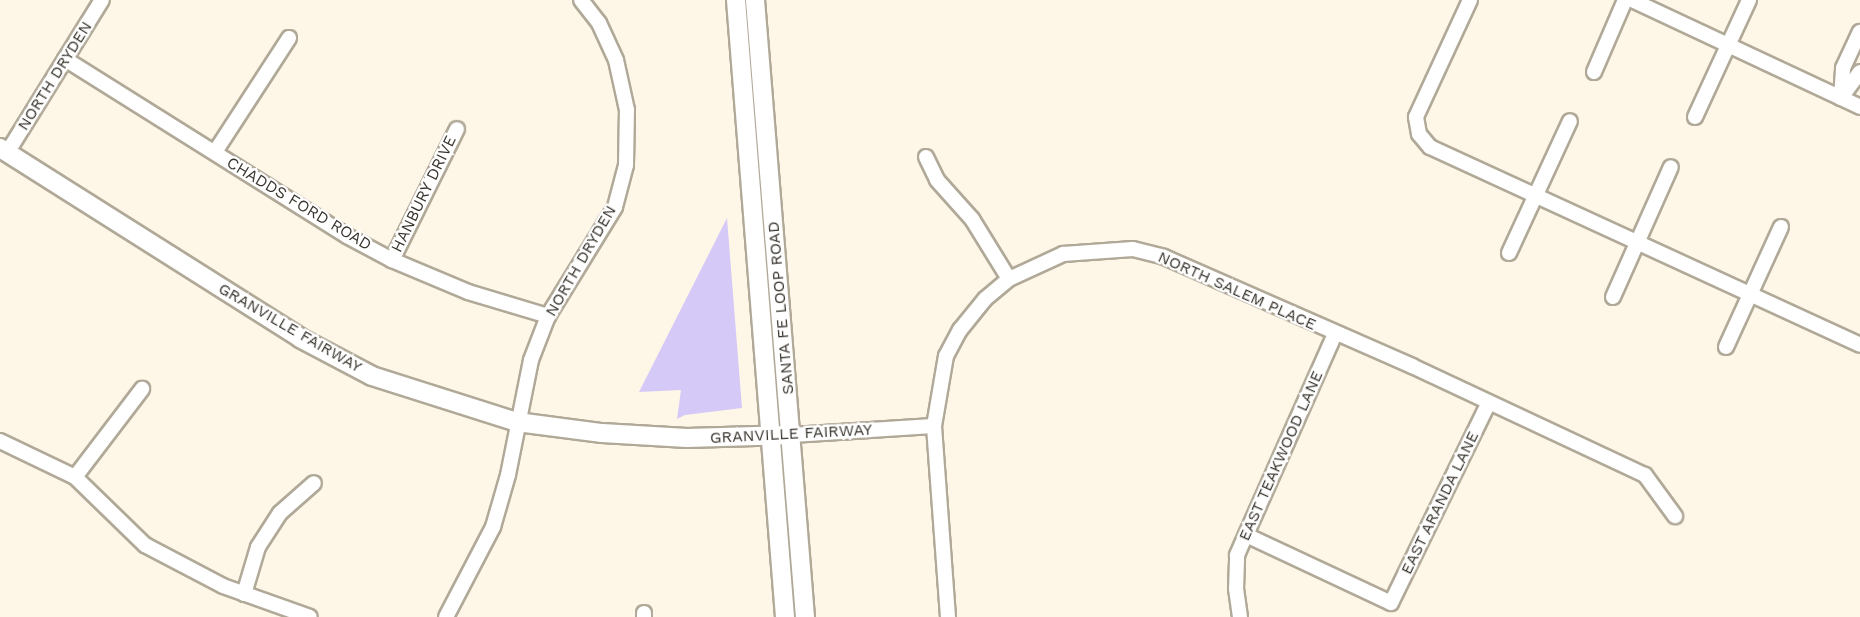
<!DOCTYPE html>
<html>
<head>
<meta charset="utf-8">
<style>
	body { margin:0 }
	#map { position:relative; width:1860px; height:617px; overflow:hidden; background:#fef7e8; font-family:"Work Sans",sans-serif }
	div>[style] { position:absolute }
	.green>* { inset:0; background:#d5c9f7 }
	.roads { filter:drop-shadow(2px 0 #b1a998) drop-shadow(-2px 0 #b1a998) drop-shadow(0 2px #b1a998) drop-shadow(0 -2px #b1a998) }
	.street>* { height:14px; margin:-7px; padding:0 7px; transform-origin:7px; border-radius:7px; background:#fff }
	.secondary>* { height:18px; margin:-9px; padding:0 9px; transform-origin:9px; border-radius:9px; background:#fff }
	span { translate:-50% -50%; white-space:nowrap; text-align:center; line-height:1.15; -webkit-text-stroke:4.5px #fff; paint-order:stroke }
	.street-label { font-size:16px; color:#39352e }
</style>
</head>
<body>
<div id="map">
	<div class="green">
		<i style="clip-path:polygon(727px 218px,742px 408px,685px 415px,677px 419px,681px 390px,639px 392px)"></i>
	</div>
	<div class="roads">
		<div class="street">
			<i style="left:1470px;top:0;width:129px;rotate:114.8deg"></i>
			<i style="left:1416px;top:117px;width:17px;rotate:80deg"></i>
			<i style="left:1419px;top:134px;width:17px;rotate:50deg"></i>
			<i style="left:1430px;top:147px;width:473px;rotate:24.7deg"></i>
			<i style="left:1632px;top:0;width:252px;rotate:25.1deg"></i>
			<i style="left:65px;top:59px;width:333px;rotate:32.1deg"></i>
			<i style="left:347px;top:236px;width:51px;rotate:28.1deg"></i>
			<i style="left:392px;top:260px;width:82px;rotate:22.8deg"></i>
			<i style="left:468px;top:292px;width:84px;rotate:16.7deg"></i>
			<i style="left:1594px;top:72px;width:78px;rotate:-66.7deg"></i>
			<i style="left:1841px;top:98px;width:30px;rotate:-86deg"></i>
			<i style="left:1843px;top:68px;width:40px;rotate:-65deg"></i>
			<i style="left:1841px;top:98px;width:32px;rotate:-54deg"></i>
			<i style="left:1695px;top:117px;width:129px;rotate:-65.2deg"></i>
			<i style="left:215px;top:152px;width:136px;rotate:-57deg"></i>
			<i style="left:7px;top:153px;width:180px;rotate:-58.2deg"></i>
			<i style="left:926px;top:157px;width:25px;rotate:64deg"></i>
			<i style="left:937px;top:180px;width:52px;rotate:48.1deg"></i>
			<i style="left:972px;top:219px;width:70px;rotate:58.3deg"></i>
			<i style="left:1509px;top:253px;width:145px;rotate:-65.2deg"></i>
			<i style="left:392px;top:260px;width:146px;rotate:-63.6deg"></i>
			<i style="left:1613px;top:297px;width:142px;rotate:-66deg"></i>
			<i style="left:1726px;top:347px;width:132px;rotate:-65.4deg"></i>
			<i style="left:791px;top:435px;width:143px;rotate:-3.6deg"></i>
			<i style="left:0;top:441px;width:83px;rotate:25.6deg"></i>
			<i style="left:75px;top:477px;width:98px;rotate:44.2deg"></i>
			<i style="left:145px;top:545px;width:88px;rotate:27.7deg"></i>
			<i style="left:223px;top:586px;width:92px;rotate:19.6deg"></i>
			<i style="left:75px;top:477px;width:111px;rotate:-52.7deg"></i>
			<i style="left:1246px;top:535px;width:160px;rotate:25.1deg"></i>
			<i style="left:1391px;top:603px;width:221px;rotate:-64deg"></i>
			<i style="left:244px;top:594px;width:49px;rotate:-73.4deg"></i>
			<i style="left:258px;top:547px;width:40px;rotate:-57.1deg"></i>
			<i style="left:280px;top:513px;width:45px;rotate:-41.4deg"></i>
			<i style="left:446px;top:617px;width:102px;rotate:-62.4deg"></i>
			<i style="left:493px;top:527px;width:54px;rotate:-73.9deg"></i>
			<i style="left:508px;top:475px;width:117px;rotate:-78.7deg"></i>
			<i style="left:531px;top:360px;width:47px;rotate:-68.9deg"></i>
			<i style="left:548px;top:316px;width:128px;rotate:-58.4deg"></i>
			<i style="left:615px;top:207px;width:43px;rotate:-75.3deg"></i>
			<i style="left:626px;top:165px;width:55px;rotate:-89deg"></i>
			<i style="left:627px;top:110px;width:51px;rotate:-102.4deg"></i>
			<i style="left:616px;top:60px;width:41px;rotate:-114.7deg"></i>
			<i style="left:599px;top:23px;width:29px;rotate:-128deg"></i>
			<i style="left:644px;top:617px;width:4px;rotate:-90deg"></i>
			<i style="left:948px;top:617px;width:192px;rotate:-94.2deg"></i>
			<i style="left:934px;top:426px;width:71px;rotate:-80.3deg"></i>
			<i style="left:946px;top:356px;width:30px;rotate:-62deg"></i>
			<i style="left:960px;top:330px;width:40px;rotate:-51deg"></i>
			<i style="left:985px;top:299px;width:31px;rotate:-40deg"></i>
			<i style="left:1009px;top:279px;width:60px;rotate:-24.8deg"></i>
			<i style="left:1063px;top:254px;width:70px;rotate:-4.1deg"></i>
			<i style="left:1133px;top:249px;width:32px;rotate:14deg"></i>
			<i style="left:1164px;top:257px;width:271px;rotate:23.7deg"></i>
			<i style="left:1412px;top:366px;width:257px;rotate:25.1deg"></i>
			<i style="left:1645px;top:475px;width:51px;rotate:53.8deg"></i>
			<i style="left:1240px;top:617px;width:28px;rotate:-98deg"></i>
			<i style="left:1236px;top:589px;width:34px;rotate:-88deg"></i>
			<i style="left:1237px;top:555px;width:242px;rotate:-66.1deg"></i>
		</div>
		<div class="secondary">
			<i style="left:736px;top:0;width:619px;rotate:85.46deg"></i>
			<i style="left:755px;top:0;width:619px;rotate:85.37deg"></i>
			<i style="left:0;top:148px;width:355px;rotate:32.3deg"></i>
			<i style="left:300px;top:338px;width:81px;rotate:27.8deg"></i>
			<i style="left:372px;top:376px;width:152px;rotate:17.6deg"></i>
			<i style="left:517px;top:422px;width:86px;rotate:7.4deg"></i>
			<i style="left:602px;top:433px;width:85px;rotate:3.4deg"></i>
			<i style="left:687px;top:438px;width:104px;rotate:-1.7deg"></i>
		</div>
	</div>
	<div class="street-label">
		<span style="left:55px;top:76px;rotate:-58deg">NORTH DRYDEN</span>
		<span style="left:424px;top:194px;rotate:-64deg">HANBURY DRIVE</span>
		<span style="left:299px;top:204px;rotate:31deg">CHADDS FORD ROAD</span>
		<span style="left:581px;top:261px;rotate:-60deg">NORTH DRYDEN</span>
		<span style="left:1237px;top:291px;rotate:24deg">NORTH SALEM PLACE</span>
		<span style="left:781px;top:308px;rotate:-95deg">SANTA FE LOOP ROAD</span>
		<span style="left:290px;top:328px;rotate:30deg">GRANVILLE FAIRWAY</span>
		<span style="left:791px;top:434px;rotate:-3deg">GRANVILLE FAIRWAY</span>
		<span style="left:1281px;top:456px;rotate:-66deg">EAST TEAKWOOD LANE</span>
		<span style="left:1440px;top:503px;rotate:-64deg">EAST ARANDA LANE</span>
	</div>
</div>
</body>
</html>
